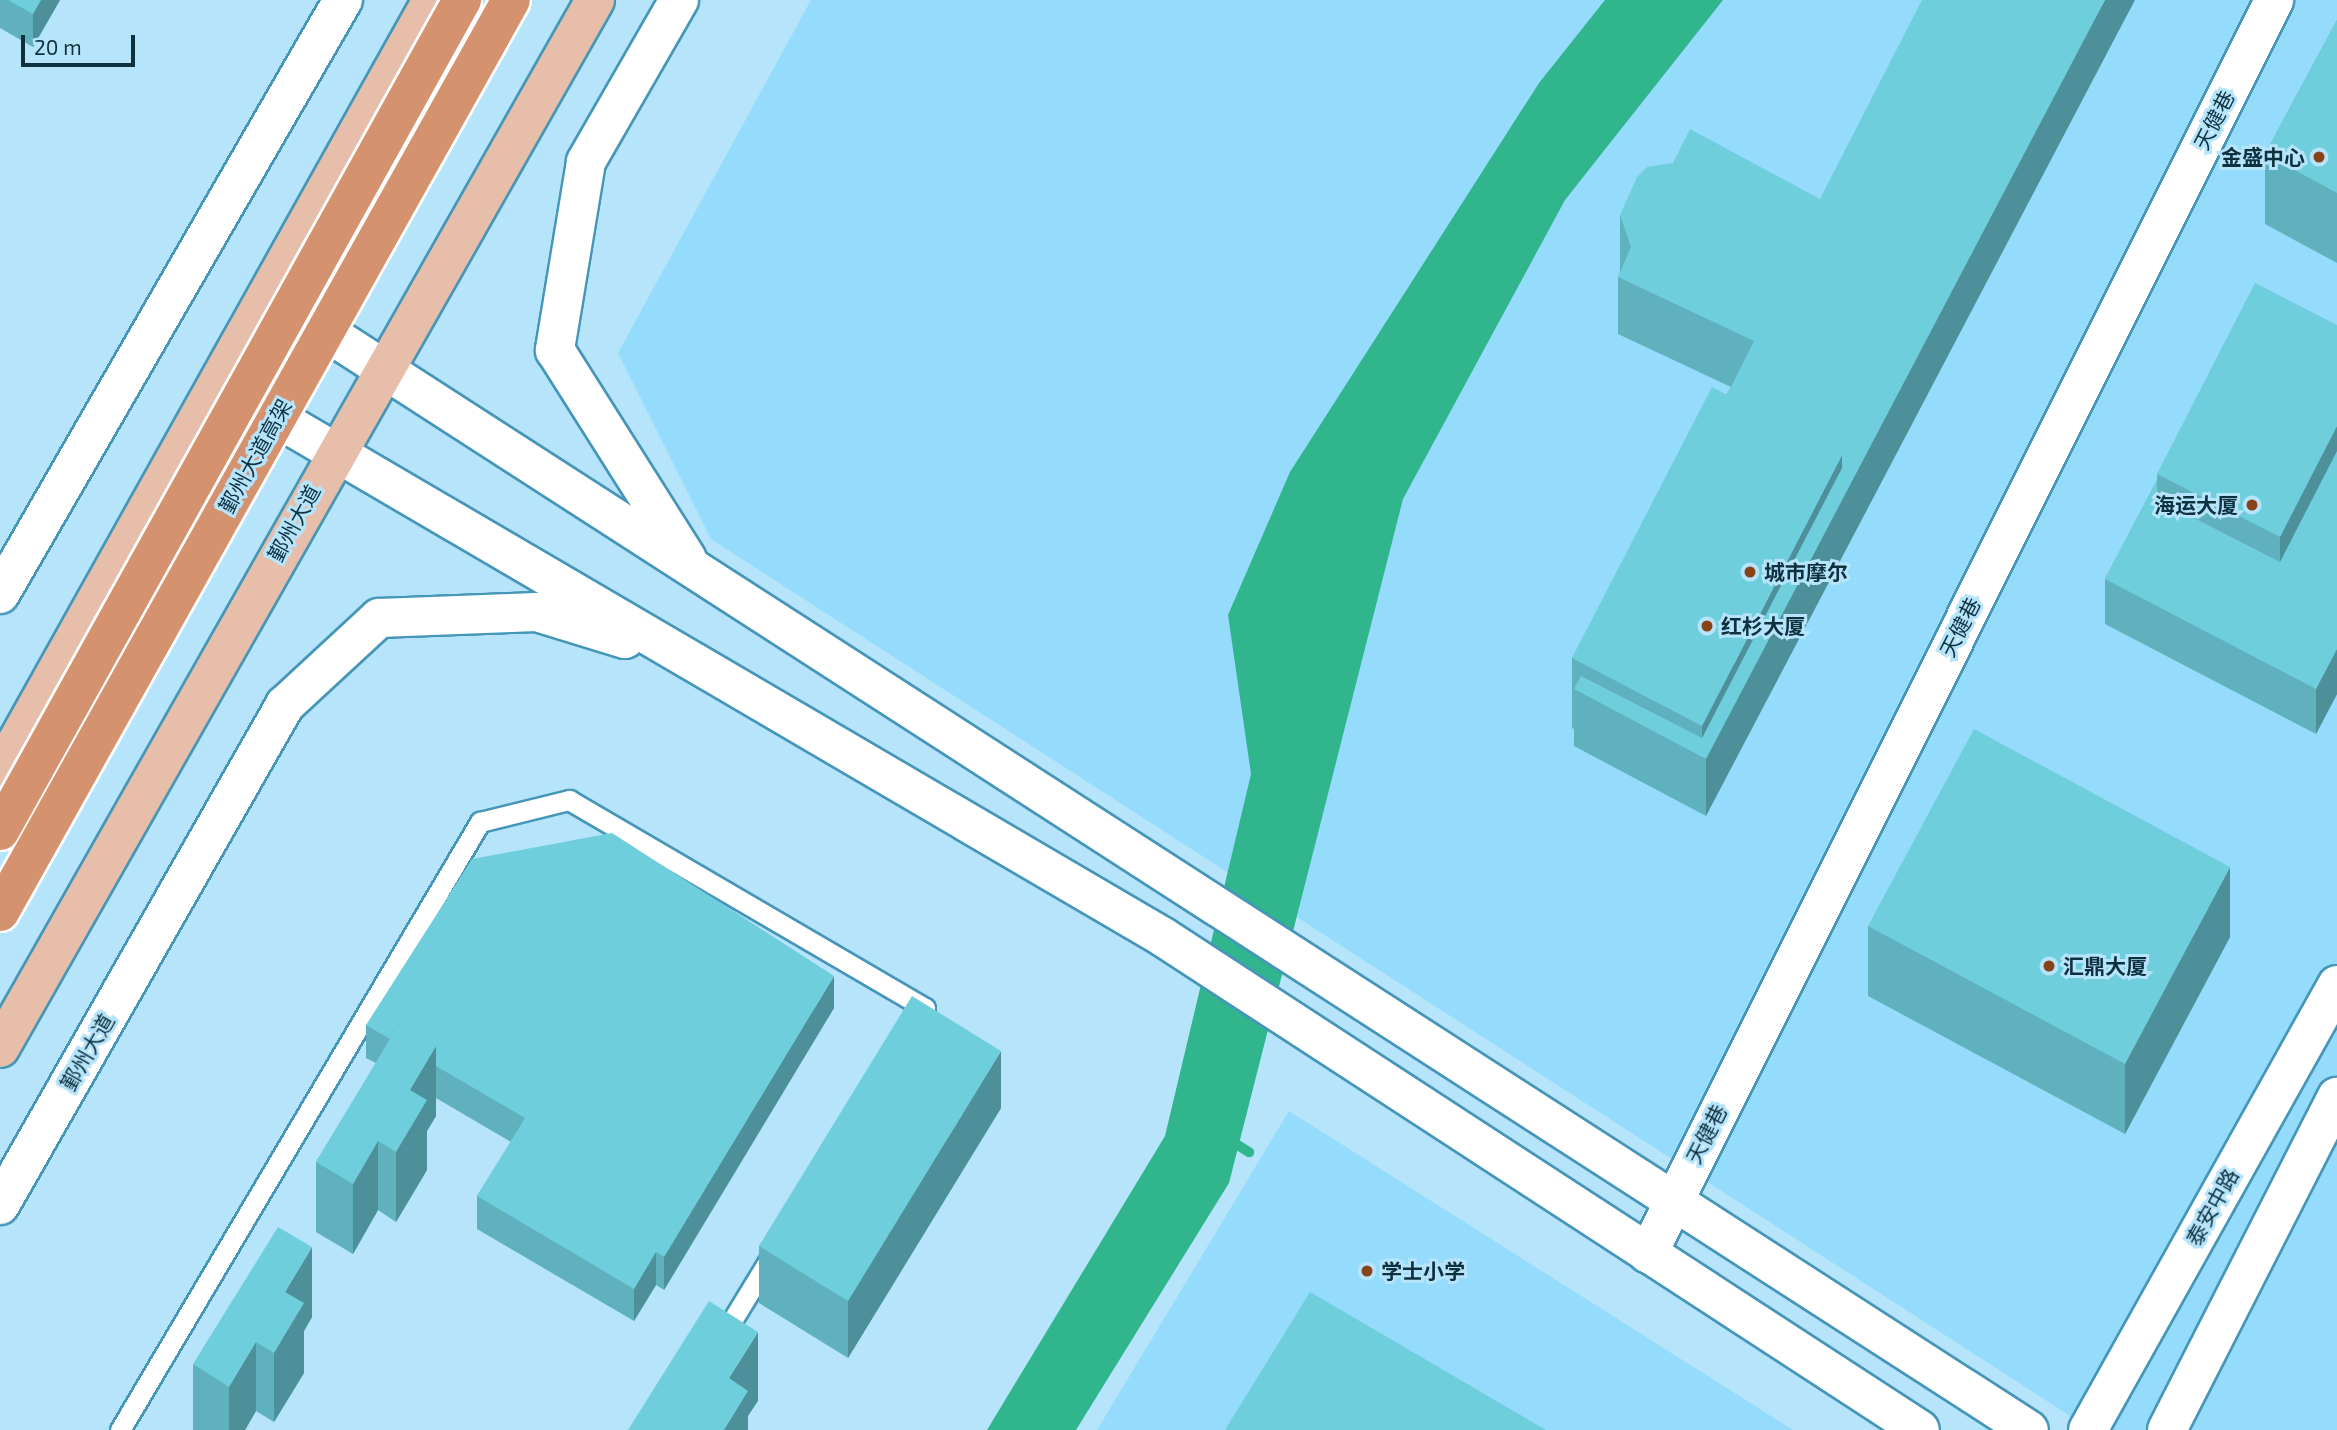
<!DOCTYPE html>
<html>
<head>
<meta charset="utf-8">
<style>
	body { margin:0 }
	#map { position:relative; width:2337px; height:1430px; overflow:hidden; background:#b6e4fa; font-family:"Exo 2","Noto Sans SC",sans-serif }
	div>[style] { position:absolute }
	.built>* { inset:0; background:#95dbfb }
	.water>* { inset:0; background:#30b58d }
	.stream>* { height:10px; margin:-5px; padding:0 5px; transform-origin:5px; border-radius:5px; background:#30b58d }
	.roads { filter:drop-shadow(2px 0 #4596b8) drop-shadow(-2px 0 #4596b8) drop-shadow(0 2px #4596b8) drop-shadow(0 -2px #4596b8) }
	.lane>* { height:19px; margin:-9.5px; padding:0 9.5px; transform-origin:9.5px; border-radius:9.5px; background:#fff }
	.secondary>* { height:38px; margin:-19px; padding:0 19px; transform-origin:19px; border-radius:19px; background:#fff }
	.primary>* { height:38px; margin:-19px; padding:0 19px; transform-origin:19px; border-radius:19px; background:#e6bea9 }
	.bridges { filter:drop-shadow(2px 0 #fff) drop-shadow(-2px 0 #fff) drop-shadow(0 2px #fff) drop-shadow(0 -2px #fff) }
	.highway-bridge>* { height:38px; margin:-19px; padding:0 19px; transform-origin:19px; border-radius:19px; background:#d5926f }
	.wall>* { inset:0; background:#5fb1bd }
	.shaded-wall>* { inset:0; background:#4d909a }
	.building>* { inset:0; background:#6ecedc }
	.dots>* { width:19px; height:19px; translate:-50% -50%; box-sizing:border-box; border:4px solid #b6e4fa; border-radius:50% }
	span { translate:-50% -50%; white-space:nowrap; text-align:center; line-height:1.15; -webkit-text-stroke:6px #b6e4fa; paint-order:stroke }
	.street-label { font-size:21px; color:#0e313f }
	.poi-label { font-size:21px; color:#0e313f; font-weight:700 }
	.right { translate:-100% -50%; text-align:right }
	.left { translate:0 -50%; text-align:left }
	.scale { position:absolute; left:21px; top:35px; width:114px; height:32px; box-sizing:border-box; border:4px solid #0e313f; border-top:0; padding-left:9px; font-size:21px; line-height:24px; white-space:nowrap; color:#0e313f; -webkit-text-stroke:5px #b6e4fa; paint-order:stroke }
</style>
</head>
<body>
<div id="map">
	<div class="built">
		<i style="clip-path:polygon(811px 0,2337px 0,2337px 1430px,2092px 1430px,711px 539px,618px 353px)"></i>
		<i style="clip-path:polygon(1289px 1111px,1793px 1430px,1097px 1430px)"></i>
	</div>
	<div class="water">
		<i style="clip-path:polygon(1605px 0,1723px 0,1565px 200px,1403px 499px,1229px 1183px,1076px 1430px,987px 1430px,1165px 1136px,1251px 774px,1228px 615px,1290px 472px,1539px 83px)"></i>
	</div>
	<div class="stream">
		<i style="left:1228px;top:1139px;width:25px;rotate:32deg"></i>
	</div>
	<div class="roads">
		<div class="lane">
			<i style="left:722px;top:1337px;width:96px;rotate:-58.6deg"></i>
			<i style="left:120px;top:1430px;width:707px;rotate:-59.37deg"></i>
			<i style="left:480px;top:822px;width:92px;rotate:-13.9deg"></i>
			<i style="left:569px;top:800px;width:412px;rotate:30.3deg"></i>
			<i style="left:925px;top:1008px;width:9px;rotate:126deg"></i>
		</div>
		<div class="secondary">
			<i style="left:679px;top:0;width:187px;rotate:119.9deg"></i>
			<i style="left:586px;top:162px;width:191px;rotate:99.4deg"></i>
			<i style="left:555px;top:350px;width:247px;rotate:57.7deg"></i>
			<i style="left:269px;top:295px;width:2094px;rotate:32.82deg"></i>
			<i style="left:219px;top:384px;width:1094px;rotate:30.36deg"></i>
			<i style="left:1163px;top:937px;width:903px;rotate:33.07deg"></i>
			<i style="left:0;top:594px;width:686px;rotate:-60deg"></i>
			<i style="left:0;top:1205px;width:576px;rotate:-60.32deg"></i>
			<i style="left:285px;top:705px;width:128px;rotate:-42.8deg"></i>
			<i style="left:379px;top:618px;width:158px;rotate:-2.2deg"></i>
			<i style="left:537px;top:612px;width:92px;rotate:17.1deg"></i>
			<i style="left:1648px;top:1254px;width:1402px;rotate:-63.47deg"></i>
			<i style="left:2088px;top:1430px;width:510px;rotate:-60.77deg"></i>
			<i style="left:2167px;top:1430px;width:374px;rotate:-63deg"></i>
		</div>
		<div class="primary">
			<i style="left:0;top:772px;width:885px;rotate:-60.77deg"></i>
			<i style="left:0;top:1048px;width:1205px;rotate:-60.41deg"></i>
		</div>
	</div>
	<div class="bridges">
		<div class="highway-bridge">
			<i style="left:0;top:831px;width:951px;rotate:-60.93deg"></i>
			<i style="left:0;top:912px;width:1045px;rotate:-60.74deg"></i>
		</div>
	</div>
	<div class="wall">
		<i style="clip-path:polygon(0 0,60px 0,33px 47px,0 28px)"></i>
		<i style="clip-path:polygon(2337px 20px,2337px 263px,2265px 224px,2265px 154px)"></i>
		<i style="clip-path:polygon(1820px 199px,1706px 816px,1574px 746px,1574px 729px,1572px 728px,1572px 658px,1731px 387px,1618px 334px,1618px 277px,1620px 272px,1620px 215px)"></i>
		<i style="clip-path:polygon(2337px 325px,2337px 694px,2316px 734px,2105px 624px,2105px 579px,2157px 480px,2157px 474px)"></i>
		<i style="clip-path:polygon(1868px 926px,2230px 937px,2125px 1134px,1868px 996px)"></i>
		<i style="clip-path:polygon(834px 1008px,664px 1290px,656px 1285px,634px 1321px,477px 1229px,477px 1196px,511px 1142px,436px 1098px,436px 1116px,427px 1131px,427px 1170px,396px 1222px,378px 1210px,353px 1254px,316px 1232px,316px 1162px,376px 1063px,366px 1058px,366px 1025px)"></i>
		<i style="clip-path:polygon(1001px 1108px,848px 1358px,759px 1303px,759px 1246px)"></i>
		<i style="clip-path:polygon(312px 1317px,304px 1331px,304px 1373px,274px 1422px,256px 1411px,245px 1430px,193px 1430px,193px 1364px)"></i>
	</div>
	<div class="shaded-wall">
		<i style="clip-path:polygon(41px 0,60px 0,33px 47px,33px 14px)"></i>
		<i style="clip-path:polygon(2105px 0,2135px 0,1706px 816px,1706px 759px,1702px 757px,1702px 726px,1842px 455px)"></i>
		<i style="clip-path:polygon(2337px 426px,2337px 495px,2280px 607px,2280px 537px)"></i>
		<i style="clip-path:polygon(2337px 649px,2337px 694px,2316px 734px,2316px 689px)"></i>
		<i style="clip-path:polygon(2230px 867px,2230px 937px,2125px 1134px,2125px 1064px)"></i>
		<i style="clip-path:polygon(834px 976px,834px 1008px,664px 1290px,664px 1257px)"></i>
		<i style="clip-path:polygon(436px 1046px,436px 1116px,427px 1131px,427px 1170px,396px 1222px,396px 1152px,410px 1090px)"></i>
		<i style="clip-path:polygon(1001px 1051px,1001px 1108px,848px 1358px,848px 1301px)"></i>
		<i style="clip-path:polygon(378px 1141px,378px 1210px,353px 1254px,353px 1184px)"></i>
		<i style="clip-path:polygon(312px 1247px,312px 1317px,304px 1331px,304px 1373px,274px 1422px,274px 1353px,285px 1292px)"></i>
		<i style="clip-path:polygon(656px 1252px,656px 1285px,634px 1321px,634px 1289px)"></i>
		<i style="clip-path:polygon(758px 1332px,758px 1401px,748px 1416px,748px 1430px,724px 1430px,729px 1378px)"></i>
		<i style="clip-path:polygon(256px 1342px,256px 1411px,245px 1430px,229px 1430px,229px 1387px)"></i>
	</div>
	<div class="building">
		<i style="clip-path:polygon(8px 0,41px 0,33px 14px)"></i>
		<i style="clip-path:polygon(1922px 0,2105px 0,1706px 759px,1574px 689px,1581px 676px,1702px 738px,1842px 468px,1842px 455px,1727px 395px,1754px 341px,1618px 277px,1631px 247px,1620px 215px,1637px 177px,1647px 167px,1673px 163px,1690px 129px,1820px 199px)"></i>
		<i style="clip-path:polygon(2337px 20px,2337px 193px,2265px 154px)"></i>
		<i style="clip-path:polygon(2255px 283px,2337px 325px,2337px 426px,2280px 537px,2157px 474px)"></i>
		<i style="clip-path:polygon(1712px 387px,1842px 455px,1702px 726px,1572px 658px)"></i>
		<i style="clip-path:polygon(2337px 451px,2337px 649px,2316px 689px,2105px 579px,2157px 480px,2157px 499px,2280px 562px)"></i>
		<i style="clip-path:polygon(1974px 729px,2230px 867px,2125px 1064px,1868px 926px)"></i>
		<i style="clip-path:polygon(612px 833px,834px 976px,664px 1257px,656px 1252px,634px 1289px,477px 1196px,525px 1118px,436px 1066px,436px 1046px,399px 1024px,390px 1039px,366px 1025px,472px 859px)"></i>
		<i style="clip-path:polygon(912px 996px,1001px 1051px,848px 1301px,759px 1246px)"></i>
		<i style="clip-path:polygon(399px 1024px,436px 1046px,410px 1090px,427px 1100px,396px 1152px,378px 1141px,353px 1184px,316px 1162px)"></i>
		<i style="clip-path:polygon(278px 1227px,312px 1247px,285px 1292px,304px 1303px,274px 1353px,256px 1342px,229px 1387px,193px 1364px)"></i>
		<i style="clip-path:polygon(1310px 1292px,1546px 1430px,1225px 1430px)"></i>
		<i style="clip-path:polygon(709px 1301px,758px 1332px,729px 1378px,748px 1391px,724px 1430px,628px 1430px)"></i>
	</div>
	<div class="dots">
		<i style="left:2319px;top:157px;background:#88431a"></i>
		<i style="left:2252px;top:505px;background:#88431a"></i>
		<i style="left:1750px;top:572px;background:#88431a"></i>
		<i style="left:1707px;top:626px;background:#88431a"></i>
		<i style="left:2049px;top:966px;background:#88431a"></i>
		<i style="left:1367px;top:1271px;background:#88431a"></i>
	</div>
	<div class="street-label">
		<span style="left:2214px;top:120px;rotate:-63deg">天健巷</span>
		<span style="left:255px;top:456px;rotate:-61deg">鄞州大道高架</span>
		<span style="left:294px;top:523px;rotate:-61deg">鄞州大道</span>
		<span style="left:1960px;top:627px;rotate:-63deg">天健巷</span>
		<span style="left:87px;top:1052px;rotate:-60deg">鄞州大道</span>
		<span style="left:1706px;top:1134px;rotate:-63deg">天健巷</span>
		<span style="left:2212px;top:1207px;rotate:-61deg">泰安中路</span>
	</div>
	<div class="poi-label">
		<span class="right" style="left:2305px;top:157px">金盛中心</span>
		<span class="right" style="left:2238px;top:505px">海运大厦</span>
		<span class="left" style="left:1764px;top:572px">城市摩尔</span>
		<span class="left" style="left:1721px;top:626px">红杉大厦</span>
		<span class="left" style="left:2063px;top:966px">汇鼎大厦</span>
		<span class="left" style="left:1381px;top:1271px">学士小学</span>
	</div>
	<div class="scale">20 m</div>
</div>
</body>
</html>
